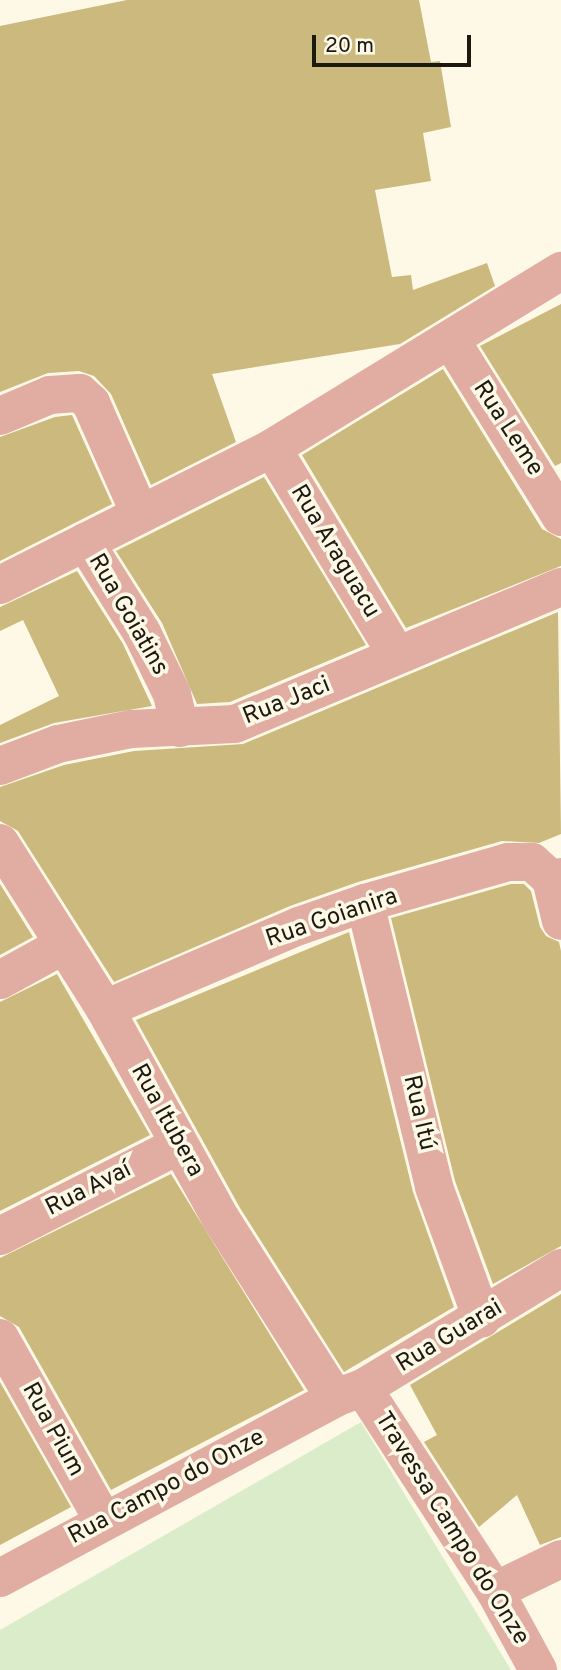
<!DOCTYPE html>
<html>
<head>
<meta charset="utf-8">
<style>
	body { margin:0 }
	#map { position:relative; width:561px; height:1670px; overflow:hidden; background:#fef9e7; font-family:Overpass,sans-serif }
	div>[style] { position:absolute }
	.green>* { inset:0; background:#daecc9 }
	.building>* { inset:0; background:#ccb97e }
	.minor>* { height:38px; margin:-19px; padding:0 19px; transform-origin:19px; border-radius:19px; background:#e1ada3 }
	span { translate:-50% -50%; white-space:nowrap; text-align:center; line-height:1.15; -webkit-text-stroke:7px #fef9e7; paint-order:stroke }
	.street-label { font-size:24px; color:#1c1911 }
	.scale { position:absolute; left:312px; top:35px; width:159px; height:32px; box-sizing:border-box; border:4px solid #1c1911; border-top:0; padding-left:9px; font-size:21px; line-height:24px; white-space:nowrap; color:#1c1911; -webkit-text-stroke:5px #fef9e7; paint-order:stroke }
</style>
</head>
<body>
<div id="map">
	<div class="green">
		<i style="clip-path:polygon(361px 1422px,511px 1670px,0 1670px,0 1630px)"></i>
	</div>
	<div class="building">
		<i style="clip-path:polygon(127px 0,419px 0,431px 62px,440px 61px,451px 127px,423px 133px,431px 181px,375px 190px,392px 277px,411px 275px,413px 290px,487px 263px,495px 286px,400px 344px,212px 374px,236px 442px,151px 485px,111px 394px,94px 376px,79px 371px,48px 373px,0 392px,0 26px)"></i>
		<i style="clip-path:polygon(561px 304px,561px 463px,555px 466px,480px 346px)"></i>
		<i style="clip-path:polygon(443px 369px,542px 529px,561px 539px,561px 566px,406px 628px,302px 455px)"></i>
		<i style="clip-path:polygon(72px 415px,112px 504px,0 561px,0 437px,55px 417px)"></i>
		<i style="clip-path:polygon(264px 477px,366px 645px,230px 702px,197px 704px,162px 623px,116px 551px)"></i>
		<i style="clip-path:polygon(77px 571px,123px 644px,152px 706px,54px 723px,0 743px,0 725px,59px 696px,23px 620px,0 631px,0 607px)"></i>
		<i style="clip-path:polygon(558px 612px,561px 834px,539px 843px,502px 841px,358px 882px,290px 906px,114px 982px,18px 831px,0 821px,0 787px,64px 765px,134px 751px,243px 744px)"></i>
		<i style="clip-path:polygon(0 884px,33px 937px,0 955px)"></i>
		<i style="clip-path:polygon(511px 884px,524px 884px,531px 891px,540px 927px,546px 936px,559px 942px,561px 951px,561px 1246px,493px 1284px,455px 1181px,391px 918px)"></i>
		<i style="clip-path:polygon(349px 932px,413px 1192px,454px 1307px,344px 1372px,240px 1208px,136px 1020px)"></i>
		<i style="clip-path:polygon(57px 974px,150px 1135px,0 1211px,0 1002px)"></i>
		<i style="clip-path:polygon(171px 1174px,304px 1390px,111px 1490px,19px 1327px,0 1316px,0 1258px)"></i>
		<i style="clip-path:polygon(561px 1294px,561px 1537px,540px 1545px,517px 1495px,479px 1527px,424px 1442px,437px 1435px,410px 1385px)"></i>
		<i style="clip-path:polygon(0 1382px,71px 1507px,0 1545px)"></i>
	</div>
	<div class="minor">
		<i style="left:452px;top:342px;width:206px;rotate:58.1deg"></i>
		<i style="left:0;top:416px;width:54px;rotate:-22.8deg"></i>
		<i style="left:50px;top:395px;width:30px;rotate:-4deg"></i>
		<i style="left:80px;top:393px;width:15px;rotate:42deg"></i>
		<i style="left:91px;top:403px;width:119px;rotate:66.2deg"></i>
		<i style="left:272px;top:448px;width:242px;rotate:58.9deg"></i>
		<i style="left:85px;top:542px;width:107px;rotate:57.9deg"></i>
		<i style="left:142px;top:633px;width:68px;rotate:63.8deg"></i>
		<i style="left:172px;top:694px;width:35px;rotate:77deg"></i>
		<i style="left:0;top:585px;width:305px;rotate:-26.7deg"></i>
		<i style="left:272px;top:448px;width:339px;rotate:-31.5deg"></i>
		<i style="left:0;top:766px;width:62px;rotate:-20.8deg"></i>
		<i style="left:58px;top:744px;width:75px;rotate:-11.6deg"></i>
		<i style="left:131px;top:729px;width:104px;rotate:-2.8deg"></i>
		<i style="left:235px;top:724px;width:354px;rotate:-22.8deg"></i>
		<i style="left:0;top:843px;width:196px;rotate:57.7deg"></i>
		<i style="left:105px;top:1009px;width:240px;rotate:61.1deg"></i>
		<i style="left:221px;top:1219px;width:212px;rotate:57.5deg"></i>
		<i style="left:551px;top:879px;width:43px;rotate:76.6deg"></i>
		<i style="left:365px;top:903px;width:292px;rotate:76.3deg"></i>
		<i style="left:434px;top:1187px;width:140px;rotate:70deg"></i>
		<i style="left:0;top:980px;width:73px;rotate:-28.7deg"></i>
		<i style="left:105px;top:1009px;width:211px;rotate:-23.2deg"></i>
		<i style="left:299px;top:926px;width:70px;rotate:-19.2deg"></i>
		<i style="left:365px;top:903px;width:149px;rotate:-16deg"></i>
		<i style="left:508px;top:862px;width:24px"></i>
		<i style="left:532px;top:862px;width:25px;rotate:42deg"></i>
		<i style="left:551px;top:879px;width:10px;rotate:-11deg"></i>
		<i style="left:0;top:1236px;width:201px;rotate:-26.9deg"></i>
		<i style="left:0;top:1338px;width:211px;rotate:60.5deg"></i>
		<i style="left:363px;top:1388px;width:242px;rotate:57deg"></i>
		<i style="left:495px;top:1591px;width:90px;rotate:61.4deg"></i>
		<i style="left:0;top:1578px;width:380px;rotate:-28.2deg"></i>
		<i style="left:335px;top:1398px;width:30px;rotate:-20deg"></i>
		<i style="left:363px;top:1388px;width:232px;rotate:-31.2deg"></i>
		<i style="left:495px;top:1591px;width:73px;rotate:-25.9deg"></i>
	</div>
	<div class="street-label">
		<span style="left:507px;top:429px;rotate:57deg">Rua Leme</span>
		<span style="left:334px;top:552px;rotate:59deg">Rua Araguacu</span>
		<span style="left:127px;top:615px;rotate:60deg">Rua Goiatins</span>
		<span style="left:287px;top:702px;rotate:-22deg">Rua Jaci</span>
		<span style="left:332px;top:919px;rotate:-19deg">Rua Goianira</span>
		<span style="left:418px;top:1113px;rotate:77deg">Rua Itú</span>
		<span style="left:166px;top:1121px;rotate:61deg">Rua Itubera</span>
		<span style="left:89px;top:1190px;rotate:-27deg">Rua Avaí</span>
		<span style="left:450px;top:1337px;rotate:-31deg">Rua Guarai</span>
		<span style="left:52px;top:1430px;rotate:61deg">Rua Pium</span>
		<span style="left:167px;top:1488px;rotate:-28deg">Rua Campo do Onze</span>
		<span style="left:451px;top:1529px;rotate:58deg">Travessa Campo do Onze</span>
	</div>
	<div class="scale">20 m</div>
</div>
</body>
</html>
